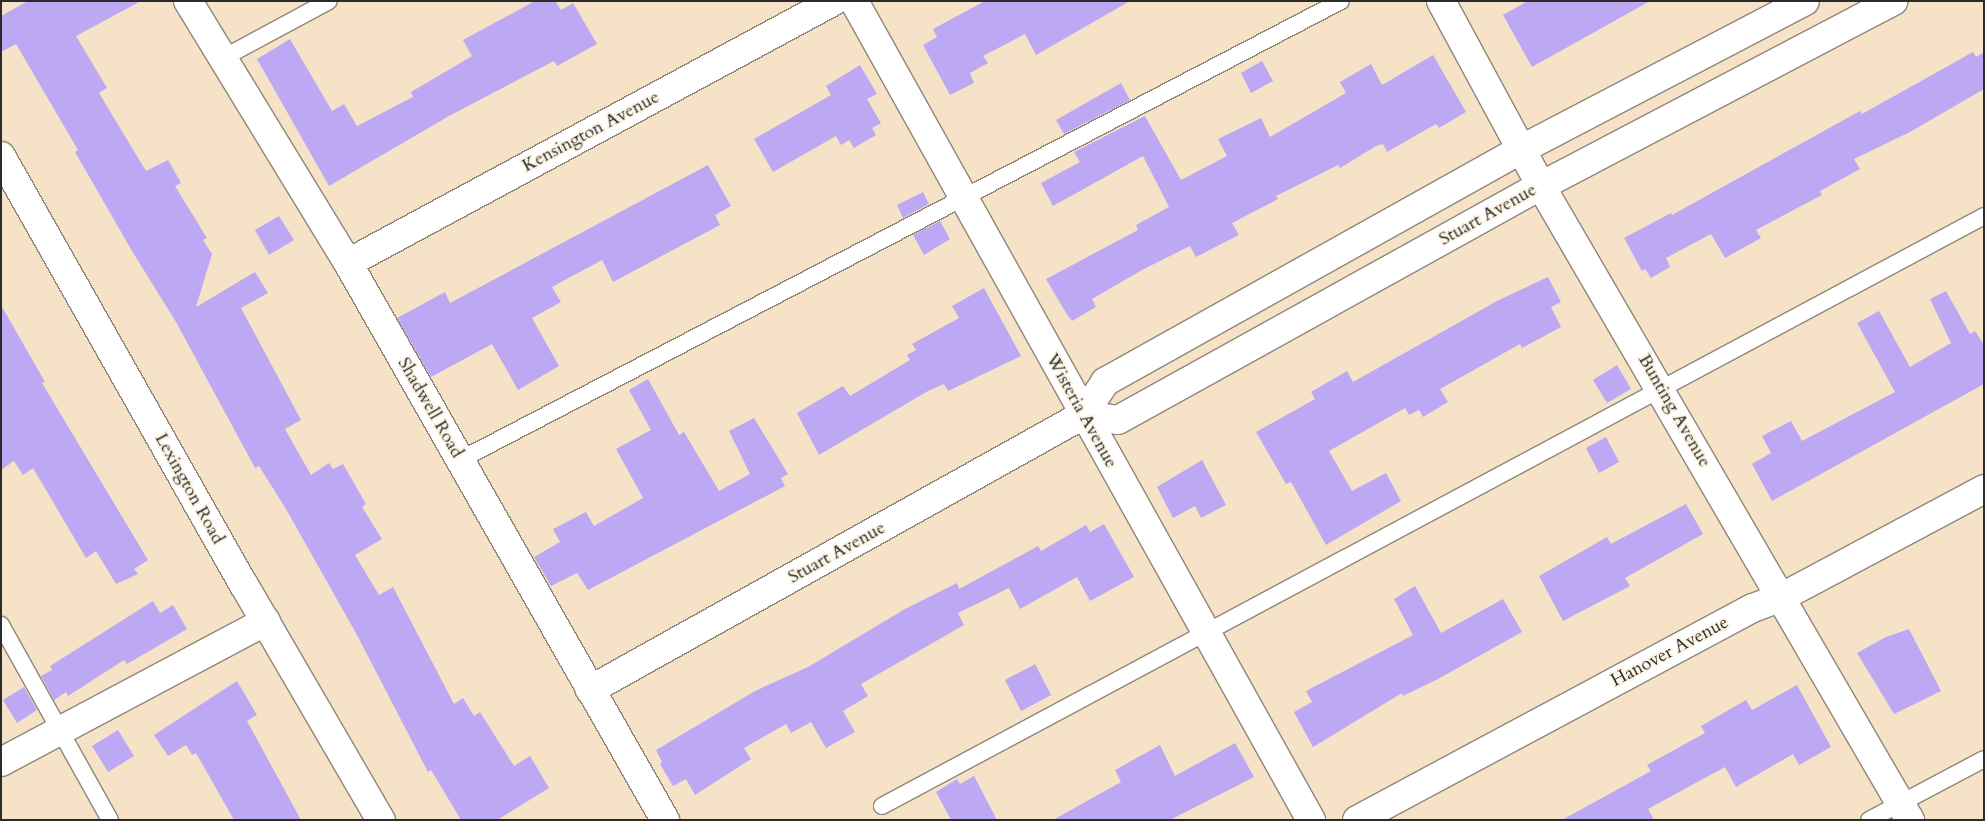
<!DOCTYPE html>
<html>
<head>
<meta charset="utf-8">
<style>
	body { margin:0 }
	#map { position:relative; width:1985px; height:821px; overflow:hidden; background:#f5e2c7; font-family:Cardo,serif }
	div>[style] { position:absolute }
	.building>* { inset:0; background:#bda9f3 }
	.roads { filter:drop-shadow(1px 0 #908679) drop-shadow(-1px 0 #908679) drop-shadow(0 1px #908679) drop-shadow(0 -1px #908679) }
	.lane>* { height:16px; margin:-8px; padding:0 8px; transform-origin:8px; border-radius:8px; background:#fff }
	.street>* { height:28px; margin:-14px; padding:0 14px; transform-origin:14px; border-radius:14px; background:#fff }
	span { translate:-50% -50%; white-space:nowrap; text-align:center; line-height:1.15; -webkit-text-stroke:4px #fcf5e5; paint-order:stroke }
	.street-label { font-size:18px; color:#2b2b2b }
	.frame { position:absolute; inset:0; border:2px solid #2b2b2b; pointer-events:none }
</style>
</head>
<body>
<div id="map">
	<div class="building">
		<i style="clip-path:polygon(28px 1px,141px 1px,76px 36px,107px 88px,99px 93px,146px 171px,168px 160px,181px 183px,175px 186px,207px 238px,203px 240px,212px 254px,196px 307px,255px 272px,268px 293px,241px 308px,301px 420px,285px 429px,311px 475px,329px 463px,333px 469px,343px 464px,366px 504px,362px 507px,382px 539px,355px 555px,379px 595px,393px 587px,454px 704px,463px 698px,474px 716px,480px 712px,514px 766px,530px 756px,549px 788px,497px 820px,461px 820px,431px 770px,428px 772px,357px 635px,286px 509px,259px 466px,255px 468px,176px 322px,132px 251px,75px 152px,78px 150px,16px 44px,1px 52px,1px 16px)"></i>
		<i style="clip-path:polygon(535px 1px,555px 1px,561px 10px,573px 3px,597px 44px,557px 66px,554px 61px,449px 116px,329px 186px,257px 59px,290px 39px,332px 111px,344px 104px,357px 126px,413px 97px,411px 92px,472px 56px,463px 40px)"></i>
		<i style="clip-path:polygon(985px 1px,1130px 1px,1036px 55px,1025px 34px,983px 56px,988px 63px,970px 73px,974px 83px,950px 95px,923px 45px,937px 37px,933px 29px)"></i>
		<i style="clip-path:polygon(1528px 1px,1650px 1px,1532px 67px,1503px 15px)"></i>
		<i style="clip-path:polygon(1973px 52px,1976px 57px,1984px 52px,1984px 89px,1910px 132px,1854px 159px,1860px 169px,1820px 191px,1822px 195px,1756px 230px,1761px 238px,1725px 258px,1711px 234px,1666px 258px,1670px 267px,1651px 278px,1645px 269px,1642px 271px,1624px 238px,1671px 213px,1672px 215px,1860px 111px,1862px 114px)"></i>
		<i style="clip-path:polygon(1433px 55px,1466px 112px,1439px 128px,1436px 124px,1387px 152px,1383px 144px,1376px 146px,1340px 168px,1338px 165px,1276px 196px,1278px 199px,1232px 223px,1239px 235px,1196px 257px,1190px 246px,1142px 270px,1092px 299px,1096px 307px,1072px 321px,1066px 313px,1046px 279px,1138px 230px,1136px 225px,1169px 207px,1143px 156px,1053px 206px,1041px 183px,1080px 162px,1074px 152px,1145px 116px,1181px 180px,1227px 156px,1218px 139px,1261px 118px,1270px 137px,1346px 93px,1340px 82px,1371px 64px,1382px 85px)"></i>
		<i style="clip-path:polygon(1262px 61px,1273px 81px,1251px 93px,1241px 73px)"></i>
		<i style="clip-path:polygon(860px 65px,877px 94px,867px 99px,881px 123px,872px 128px,876px 135px,854px 148px,849px 140px,841px 145px,836px 136px,773px 172px,754px 139px,831px 95px,826px 86px)"></i>
		<i style="clip-path:polygon(1121px 83px,1130px 100px,1064px 134px,1056px 120px)"></i>
		<i style="clip-path:polygon(708px 165px,731px 206px,715px 215px,720px 225px,613px 282px,602px 260px,552px 287px,561px 302px,532px 318px,559px 366px,518px 390px,492px 344px,431px 377px,397px 318px,445px 292px,450px 303px)"></i>
		<i style="clip-path:polygon(923px 192px,929px 204px,903px 218px,897px 205px)"></i>
		<i style="clip-path:polygon(279px 216px,294px 240px,269px 255px,255px 230px)"></i>
		<i style="clip-path:polygon(940px 221px,950px 239px,924px 255px,913px 235px)"></i>
		<i style="clip-path:polygon(1548px 277px,1561px 302px,1551px 307px,1561px 327px,1522px 348px,1520px 344px,1440px 389px,1448px 402px,1423px 417px,1419px 410px,1409px 415px,1405px 408px,1329px 451px,1352px 491px,1386px 473px,1401px 501px,1326px 545px,1291px 482px,1286px 484px,1256px 432px,1315px 399px,1311px 392px,1347px 371px,1353px 382px,1497px 301px)"></i>
		<i style="clip-path:polygon(984px 288px,1021px 356px,948px 391px,944px 384px,928px 391px,819px 455px,797px 413px,843px 386px,850px 396px,910px 360px,907px 355px,916px 350px,912px 344px,959px 318px,952px 306px)"></i>
		<i style="clip-path:polygon(1946px 291px,1970px 334px,1975px 331px,1984px 345px,1984px 384px,1772px 501px,1752px 464px,1771px 453px,1762px 436px,1791px 421px,1802px 441px,1895px 392px,1857px 323px,1879px 311px,1910px 367px,1951px 343px,1930px 299px)"></i>
		<i style="clip-path:polygon(1px 305px,45px 382px,42px 383px,148px 560px,134px 569px,138px 574px,116px 584px,96px 551px,86px 558px,33px 468px,23px 475px,14px 461px,1px 470px)"></i>
		<i style="clip-path:polygon(1617px 365px,1631px 389px,1607px 403px,1593px 380px)"></i>
		<i style="clip-path:polygon(648px 379px,679px 435px,684px 432px,719px 491px,750px 474px,729px 431px,754px 418px,788px 474px,781px 478px,785px 486px,588px 590px,577px 573px,551px 586px,534px 557px,560px 542px,553px 529px,586px 512px,594px 526px,643px 498px,616px 449px,651px 430px,629px 390px)"></i>
		<i style="clip-path:polygon(1606px 437px,1619px 462px,1599px 473px,1586px 448px)"></i>
		<i style="clip-path:polygon(1202px 460px,1226px 505px,1201px 518px,1195px 506px,1173px 518px,1157px 487px)"></i>
		<i style="clip-path:polygon(1686px 504px,1703px 534px,1625px 578px,1630px 586px,1563px 621px,1539px 576px,1607px 537px,1611px 544px)"></i>
		<i style="clip-path:polygon(1104px 524px,1134px 577px,1090px 601px,1077px 577px,1020px 609px,1009px 588px,958px 613px,964px 625px,861px 684px,868px 696px,843px 711px,855px 732px,826px 748px,811px 722px,791px 733px,786px 724px,744px 748px,751px 759px,695px 795px,686px 779px,673px 786px,660px 764px,662px 762px,656px 750px,755px 691px,808px 667px,905px 609px,957px 583px,959px 589px,1038px 546px,1041px 551px,1086px 525px,1090px 532px)"></i>
		<i style="clip-path:polygon(1415px 586px,1441px 633px,1503px 599px,1522px 632px,1438px 679px,1403px 696px,1402px 693px,1313px 747px,1294px 712px,1312px 702px,1306px 691px,1413px 635px,1394px 599px)"></i>
		<i style="clip-path:polygon(153px 601px,160px 613px,173px 605px,187px 629px,127px 664px,124px 660px,68px 696px,66px 692px,54px 700px,41px 676px,52px 670px,50px 666px)"></i>
		<i style="clip-path:polygon(1909px 629px,1941px 691px,1894px 714px,1857px 653px,1886px 637px)"></i>
		<i style="clip-path:polygon(1035px 664px,1051px 695px,1021px 711px,1005px 680px)"></i>
		<i style="clip-path:polygon(237px 681px,257px 715px,247px 721px,301px 820px,234px 820px,196px 753px,192px 755px,186px 745px,168px 756px,154px 735px)"></i>
		<i style="clip-path:polygon(1797px 685px,1831px 747px,1799px 765px,1793px 754px,1736px 787px,1725px 767px,1648px 809px,1654px 820px,1562px 820px,1651px 771px,1647px 765px,1705px 733px,1701px 726px,1746px 700px,1752px 710px)"></i>
		<i style="clip-path:polygon(24px 687px,37px 710px,17px 723px,3px 700px)"></i>
		<i style="clip-path:polygon(118px 730px,134px 756px,108px 772px,92px 746px)"></i>
		<i style="clip-path:polygon(1235px 743px,1254px 777px,1170px 820px,1053px 820px,1121px 782px,1115px 770px,1160px 745px,1175px 776px)"></i>
		<i style="clip-path:polygon(974px 776px,997px 820px,951px 820px,936px 792px,957px 779px,960px 784px)"></i>
	</div>
	<div class="roads">
		<div class="lane">
			<i style="left:223px;top:58px;width:120px;rotate:-28.3deg"></i>
			<i style="left:460px;top:460px;width:993px;rotate:-27.52deg"></i>
			<i style="left:1px;top:625px;width:223px;rotate:60.8deg"></i>
			<i style="left:882px;top:806px;width:1250px;rotate:-28.16deg"></i>
			<i style="left:1869px;top:820px;width:130px;rotate:-27.9deg"></i>
		</div>
		<div class="street">
			<i style="left:188px;top:1px;width:307px;rotate:58.6deg"></i>
			<i style="left:348px;top:263px;width:641px;rotate:60.35deg"></i>
			<i style="left:854px;top:1px;width:938px;rotate:60.84deg"></i>
			<i style="left:1441px;top:1px;width:210px;rotate:61.6deg"></i>
			<i style="left:1541px;top:186px;width:734px;rotate:59.8deg"></i>
			<i style="left:1px;top:156px;width:493px;rotate:60.5deg"></i>
			<i style="left:244px;top:585px;width:272px;rotate:59.8deg"></i>
			<i style="left:348px;top:263px;width:552px;rotate:-28.33deg"></i>
			<i style="left:1083px;top:415px;width:35px;rotate:8deg"></i>
			<i style="left:1118px;top:420px;width:483px;rotate:-29deg"></i>
			<i style="left:1541px;top:186px;width:398px;rotate:-27.7deg"></i>
			<i style="left:590px;top:690px;width:565px;rotate:-29.15deg"></i>
			<i style="left:1083px;top:415px;width:40px;rotate:-56deg"></i>
			<i style="left:1105px;top:382px;width:478px;rotate:-29.2deg"></i>
			<i style="left:1522px;top:149px;width:319px;rotate:-27.6deg"></i>
			<i style="left:1px;top:762px;width:300px;rotate:-28deg"></i>
			<i style="left:1357px;top:820px;width:449px;rotate:-28.2deg"></i>
			<i style="left:1753px;top:608px;width:31px;rotate:-21deg"></i>
			<i style="left:1782px;top:597px;width:229px;rotate:-28.1deg"></i>
		</div>
	</div>
	<div class="street-label">
		<span style="left:591px;top:132px;rotate:-28deg">Kensington Avenue</span>
		<span style="left:1488px;top:215px;rotate:-29deg">Stuart Avenue</span>
		<span style="left:430px;top:408px;rotate:60deg">Shadwell Road</span>
		<span style="left:1081px;top:411px;rotate:61deg">Wisteria Avenue</span>
		<span style="left:1674px;top:411px;rotate:60deg">Bunting Avenue</span>
		<span style="left:189px;top:489px;rotate:61deg">Lexington Road</span>
		<span style="left:837px;top:553px;rotate:-29deg">Stuart Avenue</span>
		<span style="left:1670px;top:652px;rotate:-28deg">Hanover Avenue</span>
	</div>
	<div class="frame"></div>
</div>
</body>
</html>
